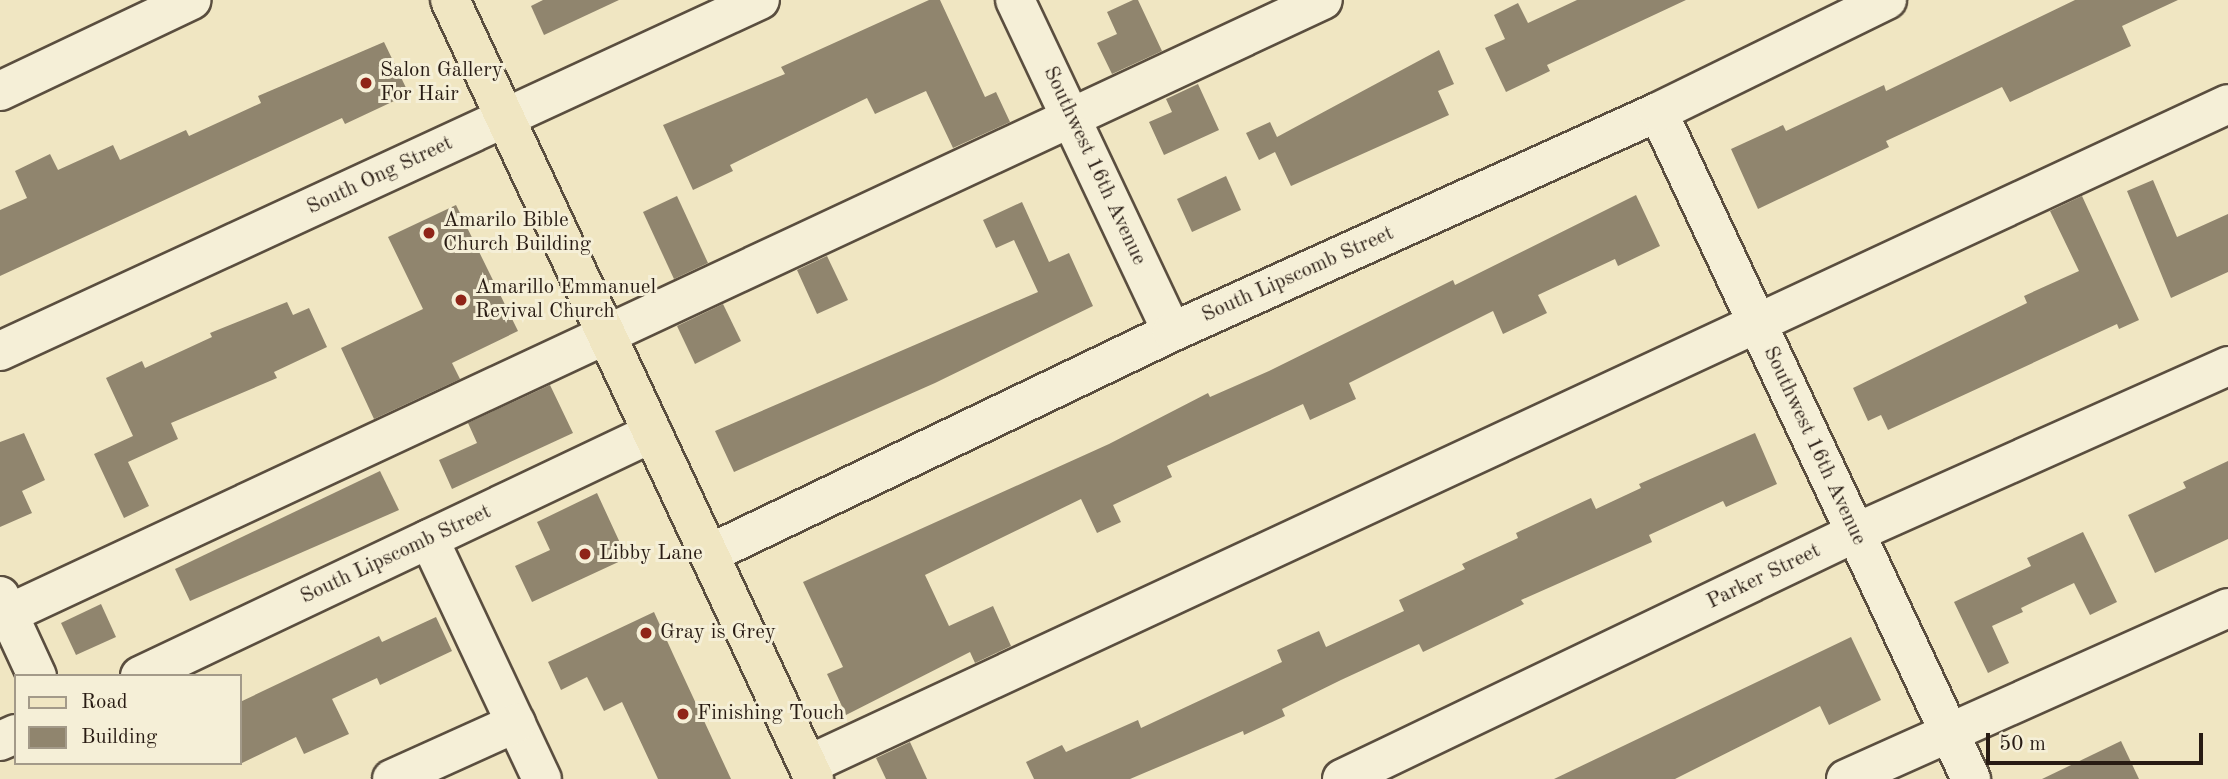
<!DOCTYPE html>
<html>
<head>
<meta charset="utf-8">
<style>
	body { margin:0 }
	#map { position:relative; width:2228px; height:779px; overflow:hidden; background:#f0e6c2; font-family:"Old Standard TT",serif }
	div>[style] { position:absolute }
	.building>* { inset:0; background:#90856e }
	.roads { filter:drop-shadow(2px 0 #5a4e3f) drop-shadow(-2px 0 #5a4e3f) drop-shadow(0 2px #5a4e3f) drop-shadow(0 -2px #5a4e3f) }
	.minor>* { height:38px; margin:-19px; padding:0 19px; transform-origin:19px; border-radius:19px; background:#f5efd7 }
	.major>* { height:38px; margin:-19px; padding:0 19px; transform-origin:19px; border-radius:19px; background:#f0e6c2 }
	.dots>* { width:19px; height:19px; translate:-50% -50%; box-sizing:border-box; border:4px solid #f5efd7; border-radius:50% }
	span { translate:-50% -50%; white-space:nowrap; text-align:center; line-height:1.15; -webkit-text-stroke:6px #f5efd7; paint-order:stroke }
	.poi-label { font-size:21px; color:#281b13 }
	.left { translate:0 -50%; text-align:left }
	.street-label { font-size:21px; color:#281b13 }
	.legend { position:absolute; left:14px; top:674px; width:228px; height:91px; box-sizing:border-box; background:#f5efd7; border:2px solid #a39a89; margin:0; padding:9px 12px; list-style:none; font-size:21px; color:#281b13 }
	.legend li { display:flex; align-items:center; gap:14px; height:35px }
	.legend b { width:35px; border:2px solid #a39a89 }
	.scale { position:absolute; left:1986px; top:733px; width:217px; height:32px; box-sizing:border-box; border:4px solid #281b13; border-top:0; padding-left:9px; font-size:21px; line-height:24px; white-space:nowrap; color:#281b13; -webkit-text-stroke:5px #f5efd7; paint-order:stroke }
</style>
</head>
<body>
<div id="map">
	<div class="building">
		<i style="clip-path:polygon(543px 0,619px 0,544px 35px,531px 6px)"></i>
		<i style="clip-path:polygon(929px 0,940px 0,985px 97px,996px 92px,1010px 122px,953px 148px,926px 91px,875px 114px,867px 98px,730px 165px,733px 171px,693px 190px,663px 125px,785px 74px,781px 67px)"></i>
		<i style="clip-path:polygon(1133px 0,1138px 0,1162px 51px,1112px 74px,1097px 43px,1117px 34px,1107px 12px)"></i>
		<i style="clip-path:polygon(1577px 0,1686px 0,1547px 65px,1550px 71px,1506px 92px,1485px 48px,1505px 39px,1494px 15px,1518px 3px,1528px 23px)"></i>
		<i style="clip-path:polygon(2075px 0,2178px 0,2122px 26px,2131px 46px,2010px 102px,2002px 87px,1886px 141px,1889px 147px,1758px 209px,1731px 149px,1783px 125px,1786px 131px,1884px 85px,1886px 91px)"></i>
		<i style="clip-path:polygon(384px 42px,409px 94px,345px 124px,342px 118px,0 276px,0 210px,27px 198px,15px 171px,50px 154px,58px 170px,113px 145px,120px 160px,186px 130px,189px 136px,261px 103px,258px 96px)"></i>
		<i style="clip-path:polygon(1439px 50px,1454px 84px,1438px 91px,1449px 115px,1291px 186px,1275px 152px,1259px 160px,1246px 133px,1270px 122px,1277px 137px)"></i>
		<i style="clip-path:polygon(1198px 84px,1219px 130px,1164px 155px,1149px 122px,1172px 112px,1166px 99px)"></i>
		<i style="clip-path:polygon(1226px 176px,1241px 210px,1192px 232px,1177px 199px)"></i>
		<i style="clip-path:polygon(2153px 180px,2177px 237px,2228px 214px,2228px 272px,2171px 298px,2127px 191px)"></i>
		<i style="clip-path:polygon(1636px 195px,1660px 246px,1618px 266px,1615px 259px,1538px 295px,1547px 313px,1503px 334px,1493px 311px,1349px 383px,1356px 399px,1310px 420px,1303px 404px,1167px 466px,1172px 477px,1113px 505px,1121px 522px,1097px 533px,1081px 499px,925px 575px,949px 626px,993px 606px,1011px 646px,975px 663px,970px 652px,846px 715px,827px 674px,843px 667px,803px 582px,1109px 444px,1208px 393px,1210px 397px,1269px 371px,1453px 280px,1455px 285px)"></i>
		<i style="clip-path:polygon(677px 196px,708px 263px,674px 279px,643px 212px)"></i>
		<i style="clip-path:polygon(2082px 196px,2139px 320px,2119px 329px,2117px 324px,1888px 430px,1881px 415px,1868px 421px,1853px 388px,2027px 303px,2024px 296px,2079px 271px,2050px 211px)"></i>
		<i style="clip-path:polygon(1022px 202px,1049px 262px,1069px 253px,1093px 306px,935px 383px,734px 472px,715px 431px,1038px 292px,1014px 240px,996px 248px,983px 220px)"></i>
		<i style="clip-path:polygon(456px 205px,518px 331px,452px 363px,460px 379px,374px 419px,341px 348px,423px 309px,388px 237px)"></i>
		<i style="clip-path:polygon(827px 256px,848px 300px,817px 314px,797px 270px)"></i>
		<i style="clip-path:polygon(287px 302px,293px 315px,309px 308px,327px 347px,274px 372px,277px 378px,171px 423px,178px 439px,128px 462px,149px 506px,124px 518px,94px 454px,133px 436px,106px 378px,142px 361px,145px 368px,212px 337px,210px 333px)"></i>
		<i style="clip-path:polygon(723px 304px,741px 341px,695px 364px,677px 326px)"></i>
		<i style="clip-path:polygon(550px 385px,573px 433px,452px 489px,439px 460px,477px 443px,468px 423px)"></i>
		<i style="clip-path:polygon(24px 433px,45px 480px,22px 491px,32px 513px,0 527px,0 442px)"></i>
		<i style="clip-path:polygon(1755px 433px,1777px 484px,1726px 507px,1723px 501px,1649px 535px,1652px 542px,1521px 600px,1524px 604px,1423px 652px,1419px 644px,1341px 680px,1282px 709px,1285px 716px,1244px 735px,1243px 731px,1130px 779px,1034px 779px,1026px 762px,1062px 745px,1066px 752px,1138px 720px,1141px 728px,1282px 662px,1277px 650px,1319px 631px,1326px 647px,1404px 611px,1399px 600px,1465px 569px,1462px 564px,1518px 538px,1516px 533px,1591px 498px,1596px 509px,1641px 488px,1639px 484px)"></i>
		<i style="clip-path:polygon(2228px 461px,2228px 539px,2155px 573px,2128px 515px,2186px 488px,2183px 482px)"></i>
		<i style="clip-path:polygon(380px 471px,399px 510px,190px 601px,175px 569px)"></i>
		<i style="clip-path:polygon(597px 493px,627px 558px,532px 602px,515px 566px,550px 550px,537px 522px)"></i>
		<i style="clip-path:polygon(2083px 532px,2117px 602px,2090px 615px,2074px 583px,2021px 608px,2023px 612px,1992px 626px,2009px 663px,1988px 673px,1954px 602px,2031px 566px,2027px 558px)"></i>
		<i style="clip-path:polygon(101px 604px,116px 637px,76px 655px,61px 623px)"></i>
		<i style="clip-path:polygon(654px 612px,673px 654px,731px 779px,658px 779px,622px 702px,604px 711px,587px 677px,561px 690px,548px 662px)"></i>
		<i style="clip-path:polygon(436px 617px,452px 651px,380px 685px,377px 678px,332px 699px,349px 734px,304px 754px,296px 737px,240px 764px,240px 702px,379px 636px,382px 642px)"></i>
		<i style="clip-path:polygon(1851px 637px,1881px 700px,1829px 725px,1820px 706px,1675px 779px,1554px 779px)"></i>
		<i style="clip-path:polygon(2121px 741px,2139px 779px,2042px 779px)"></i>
		<i style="clip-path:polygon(910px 742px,927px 779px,886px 779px,876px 758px)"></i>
	</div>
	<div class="roads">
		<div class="minor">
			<i style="left:1015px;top:0;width:367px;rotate:64.7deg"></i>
			<i style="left:0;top:91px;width:212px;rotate:-25.4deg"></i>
			<i style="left:1658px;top:112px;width:737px;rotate:64.86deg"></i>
			<i style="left:0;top:351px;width:837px;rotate:-24.79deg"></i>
			<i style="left:429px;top:539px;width:265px;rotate:64.8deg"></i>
			<i style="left:709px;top:554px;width:513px;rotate:-25.62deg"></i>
			<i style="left:1172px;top:332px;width:533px;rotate:-24.36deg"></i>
			<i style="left:1658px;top:112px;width:255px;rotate:-26.1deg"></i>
			<i style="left:0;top:596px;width:88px;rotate:65.2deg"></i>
			<i style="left:8px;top:614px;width:1451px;rotate:-25.03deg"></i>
			<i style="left:140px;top:676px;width:567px;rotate:-25.39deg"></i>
			<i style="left:0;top:741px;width:17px;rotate:-24deg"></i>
			<i style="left:808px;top:765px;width:1566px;rotate:-24.96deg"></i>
			<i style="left:392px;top:779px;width:136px;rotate:-24.3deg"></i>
			<i style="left:1342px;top:779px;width:569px;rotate:-25.62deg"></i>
			<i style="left:1855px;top:533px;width:409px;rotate:-24.1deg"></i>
			<i style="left:1846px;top:779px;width:419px;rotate:-24.1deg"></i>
		</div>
		<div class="major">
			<i style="left:450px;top:0;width:860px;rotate:64.95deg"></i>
		</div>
	</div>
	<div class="dots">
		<i style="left:366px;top:83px;background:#8f2418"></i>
		<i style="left:429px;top:233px;background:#8f2418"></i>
		<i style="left:461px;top:300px;background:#8f2418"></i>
		<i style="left:585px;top:554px;background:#8f2418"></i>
		<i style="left:646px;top:633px;background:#8f2418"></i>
		<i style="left:683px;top:714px;background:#8f2418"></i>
	</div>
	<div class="poi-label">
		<span class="left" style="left:380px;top:83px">Salon Gallery<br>For Hair</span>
		<span class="left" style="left:443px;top:233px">Amarilo Bible<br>Church Building</span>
		<span class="left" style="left:475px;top:300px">Amarillo Emmanuel<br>Revival Church</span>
		<span class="left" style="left:599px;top:554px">Libby Lane</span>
		<span class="left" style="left:660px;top:633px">Gray is Grey</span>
		<span class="left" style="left:697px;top:714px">Finishing Touch</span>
	</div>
	<div class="street-label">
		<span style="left:1094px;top:166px;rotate:65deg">Southwest 16th Avenue</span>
		<span style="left:380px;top:176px;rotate:-25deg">South Ong Street</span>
		<span style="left:1298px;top:275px;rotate:-24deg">South Lipscomb Street</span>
		<span style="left:1814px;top:446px;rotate:65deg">Southwest 16th Avenue</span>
		<span style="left:396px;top:555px;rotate:-25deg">South Lipscomb Street</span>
		<span style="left:1764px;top:577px;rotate:-26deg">Parker Street</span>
	</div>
	<ul class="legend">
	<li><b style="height:9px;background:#f0e6c2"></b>Road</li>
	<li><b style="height:19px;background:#90856e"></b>Building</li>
	</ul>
	<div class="scale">50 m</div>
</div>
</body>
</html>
